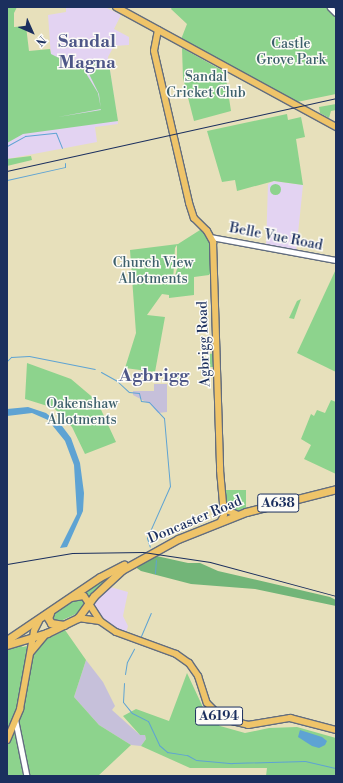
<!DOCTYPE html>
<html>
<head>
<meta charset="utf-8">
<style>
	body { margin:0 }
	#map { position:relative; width:343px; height:783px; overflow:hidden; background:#e7e0bb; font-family:"Libre Bodoni",serif }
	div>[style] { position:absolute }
	.built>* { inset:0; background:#e3d3f2 }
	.industrial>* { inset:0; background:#c6c0da }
	.green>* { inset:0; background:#8dd38d }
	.round { border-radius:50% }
	.forest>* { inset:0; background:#72b578 }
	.water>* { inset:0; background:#5ea3d3 }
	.stream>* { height:1px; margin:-0.5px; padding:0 0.5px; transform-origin:0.5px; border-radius:0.5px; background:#5ea3d3 }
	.roads { filter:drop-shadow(1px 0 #626d7f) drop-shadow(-1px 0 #626d7f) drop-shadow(0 1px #626d7f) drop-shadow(0 -1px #626d7f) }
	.minor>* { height:4.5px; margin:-2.25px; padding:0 2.25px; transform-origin:2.25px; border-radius:2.25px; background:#fff }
	.major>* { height:6px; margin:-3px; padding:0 3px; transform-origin:3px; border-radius:3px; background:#efc469 }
	.highway>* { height:7px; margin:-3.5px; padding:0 3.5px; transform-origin:3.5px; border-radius:3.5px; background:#efc469 }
	.rail>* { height:1px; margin:-0.5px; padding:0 0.5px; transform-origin:0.5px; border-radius:0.5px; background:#1b2f5e }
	span { translate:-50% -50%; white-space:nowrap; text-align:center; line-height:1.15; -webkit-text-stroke:3px #fdfcf7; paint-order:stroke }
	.shield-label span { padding:1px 3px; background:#fdfcf7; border:1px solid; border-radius:3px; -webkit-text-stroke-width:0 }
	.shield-label { font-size:13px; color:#1b2f5e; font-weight:700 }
	.park-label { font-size:14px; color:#3d606c }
	.street-label { font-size:14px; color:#1b2f5e }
	.district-label { font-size:18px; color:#4e5788; font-weight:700 }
	.frame { position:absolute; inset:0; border:8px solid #1b2f5e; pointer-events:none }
	.north { position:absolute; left:12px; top:12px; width:40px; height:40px; -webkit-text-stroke:3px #fdfcf7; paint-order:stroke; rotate:135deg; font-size:11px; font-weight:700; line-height:16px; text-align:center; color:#1b2f5e }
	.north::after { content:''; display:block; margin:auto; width:14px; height:18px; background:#1b2f5e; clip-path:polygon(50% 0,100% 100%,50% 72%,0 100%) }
</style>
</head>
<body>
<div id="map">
	<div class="built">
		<i style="clip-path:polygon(66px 7px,105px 7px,121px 15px,114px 29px,129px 37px,129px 45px,114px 46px,108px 57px,118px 124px,95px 127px,97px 142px,7px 159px,7px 61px,51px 57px,48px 15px,66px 12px)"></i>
		<i style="clip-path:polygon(274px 181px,303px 185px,296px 253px,266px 247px,268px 184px)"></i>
		<i style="clip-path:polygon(107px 586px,128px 592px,123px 616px,128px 626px,126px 633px,114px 629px,95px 612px,95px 598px)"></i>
	</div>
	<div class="industrial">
		<i style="clip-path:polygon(154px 384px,167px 384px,167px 412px,158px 413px,150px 404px,133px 395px,133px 391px,154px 391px)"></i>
		<i style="clip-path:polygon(86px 660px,103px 682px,115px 706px,112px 710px,140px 735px,145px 735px,146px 739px,141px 746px,131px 745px,99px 725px,74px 697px)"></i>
	</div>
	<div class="green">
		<i style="clip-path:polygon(7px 7px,17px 7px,14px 13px,14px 27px,26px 26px,29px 51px,50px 49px,51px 54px,79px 68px,92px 62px,96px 64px,89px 68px,87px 75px,98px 93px,101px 109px,58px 117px,101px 110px,99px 94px,89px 74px,95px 65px,109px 64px,118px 121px,23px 134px,7px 143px)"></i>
		<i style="clip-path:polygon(172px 7px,330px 7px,336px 13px,336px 94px,292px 103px,180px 42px,187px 24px,171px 9px)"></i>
		<i style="clip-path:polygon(182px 48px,225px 72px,231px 111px,194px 121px,183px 78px)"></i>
		<i style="clip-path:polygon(336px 104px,336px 110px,331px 111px,329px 118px,320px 113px,319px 107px)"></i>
		<i style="clip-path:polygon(287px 114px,288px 120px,301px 117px,305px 137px,296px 139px,303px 185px,274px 181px,237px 191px,235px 180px,222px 182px,207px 131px)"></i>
		<i style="clip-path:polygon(31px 156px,32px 160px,7px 166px,7px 159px)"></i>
		<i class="round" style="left:269.5px;top:183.5px;width:11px;height:11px"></i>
		<i style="clip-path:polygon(evenodd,200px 230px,206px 232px,209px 239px,211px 272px,209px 275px,194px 277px,194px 295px,169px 298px,169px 295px,162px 294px,147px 315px,165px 317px,155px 372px,125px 368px,136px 333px,130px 250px,178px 244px,200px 230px,177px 245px,177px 269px,173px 282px,175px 248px,177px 245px)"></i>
		<i style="clip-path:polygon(336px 269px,336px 372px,297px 353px)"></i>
		<i style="clip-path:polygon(301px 299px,294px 319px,289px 318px,297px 301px)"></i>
		<i style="clip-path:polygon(217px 353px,218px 367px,209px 367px,209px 354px)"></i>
		<i style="clip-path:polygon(27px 363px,71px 379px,97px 401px,116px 442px,85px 454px,72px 427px,54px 408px,25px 399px)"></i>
		<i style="clip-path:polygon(170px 372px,178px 375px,179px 382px,170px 379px)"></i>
		<i style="clip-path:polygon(331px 400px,336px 402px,336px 474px,304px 459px,311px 445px,301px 439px,311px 414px,314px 416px,317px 410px,325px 413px)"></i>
		<i style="clip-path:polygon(225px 490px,246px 490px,246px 508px,237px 511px,227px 506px)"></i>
		<i style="clip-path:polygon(104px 579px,108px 580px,90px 597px,82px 592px)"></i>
		<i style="clip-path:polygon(83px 599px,84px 605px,78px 613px,54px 624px,50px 616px,75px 600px)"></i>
		<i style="clip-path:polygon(65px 630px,86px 660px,74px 697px,99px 725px,131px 745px,98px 776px,7px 776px,7px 645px,19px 644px,23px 647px,39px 643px)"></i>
		<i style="clip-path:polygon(187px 673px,207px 716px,220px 726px,245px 733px,269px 728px,297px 727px,336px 738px,336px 776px,266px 776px,267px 768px,190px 768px,141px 746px,146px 739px,145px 735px,140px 735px,123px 716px,136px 709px,169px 721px)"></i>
	</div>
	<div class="forest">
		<i style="clip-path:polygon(152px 555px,188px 563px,200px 563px,218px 571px,330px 597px,336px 600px,336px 606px,255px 589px,191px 584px,141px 571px,134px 566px)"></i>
	</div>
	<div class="water">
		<i style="clip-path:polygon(28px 407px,46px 413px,62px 426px,71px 438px,80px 463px,84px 493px,83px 511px,67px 547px,60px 548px,77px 514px,74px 465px,65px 441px,48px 420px,32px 413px,7px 416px,7px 409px)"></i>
		<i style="clip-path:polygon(300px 730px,322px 737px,327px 741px,325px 745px,319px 748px,312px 746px,298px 737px)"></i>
	</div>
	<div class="stream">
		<i style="left:7px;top:146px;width:21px;rotate:-29deg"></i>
		<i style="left:25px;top:136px;width:31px;rotate:-6deg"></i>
		<i style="left:56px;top:133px;width:16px;rotate:68deg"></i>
		<i style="left:7px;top:180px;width:59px;rotate:-12.6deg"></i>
		<i style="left:65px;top:167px;width:4px;rotate:-90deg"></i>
		<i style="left:7px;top:361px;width:6px;rotate:-45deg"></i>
		<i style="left:11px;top:357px;width:18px;rotate:-3deg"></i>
		<i style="left:29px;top:356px;width:67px;rotate:11.1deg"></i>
		<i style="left:101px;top:372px;width:18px;rotate:29deg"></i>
		<i style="left:117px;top:381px;width:16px;rotate:43deg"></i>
		<i style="left:129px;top:392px;width:10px;rotate:6deg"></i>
		<i style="left:139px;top:393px;width:8px;rotate:76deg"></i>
		<i style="left:141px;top:401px;width:8px;rotate:7deg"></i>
		<i style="left:149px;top:402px;width:22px;rotate:47deg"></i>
		<i style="left:164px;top:418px;width:68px;rotate:85deg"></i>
		<i style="left:170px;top:486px;width:57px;rotate:113.9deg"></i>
		<i style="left:147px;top:538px;width:9px;rotate:72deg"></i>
		<i style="left:155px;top:573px;width:13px;rotate:-86deg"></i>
		<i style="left:141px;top:636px;width:25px;rotate:-67deg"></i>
		<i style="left:125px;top:674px;width:12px;rotate:-81deg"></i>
		<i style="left:127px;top:662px;width:15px;rotate:-62deg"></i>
		<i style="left:124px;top:683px;width:19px;rotate:93deg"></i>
		<i style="left:123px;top:702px;width:14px;rotate:51deg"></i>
		<i style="left:132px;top:713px;width:18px;rotate:27deg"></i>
		<i style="left:148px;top:721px;width:26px;rotate:65deg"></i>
		<i style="left:159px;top:745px;width:11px;rotate:41deg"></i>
		<i style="left:167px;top:752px;width:20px;rotate:9deg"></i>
		<i style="left:187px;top:755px;width:10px;rotate:29deg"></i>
		<i style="left:196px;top:760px;width:36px;rotate:5deg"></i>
		<i style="left:232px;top:763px;width:73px;rotate:-1.6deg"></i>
		<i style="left:305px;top:761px;width:32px;rotate:13deg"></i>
	</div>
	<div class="roads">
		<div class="minor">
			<i style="left:330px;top:7px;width:8px;rotate:45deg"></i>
			<i style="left:211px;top:237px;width:127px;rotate:10.4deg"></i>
			<i style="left:16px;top:722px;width:55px;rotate:78.5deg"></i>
		</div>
		<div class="major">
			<i style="left:116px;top:7px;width:251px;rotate:28.6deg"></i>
			<i style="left:158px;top:30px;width:21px;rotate:101deg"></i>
			<i style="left:154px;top:51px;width:156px;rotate:77deg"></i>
			<i style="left:189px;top:203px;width:16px;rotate:72deg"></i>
			<i style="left:194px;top:218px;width:18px;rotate:45deg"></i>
			<i style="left:207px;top:231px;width:13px;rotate:61deg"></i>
			<i style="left:213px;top:242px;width:228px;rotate:88.2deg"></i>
			<i style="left:220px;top:470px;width:45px;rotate:84.9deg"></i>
			<i style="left:224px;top:515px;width:7px;rotate:117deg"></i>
			<i style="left:223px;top:504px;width:9px;rotate:49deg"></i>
			<i style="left:229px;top:511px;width:10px;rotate:24deg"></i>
			<i style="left:71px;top:598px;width:13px;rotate:-9deg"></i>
			<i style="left:84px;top:596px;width:30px;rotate:57deg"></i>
			<i style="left:100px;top:621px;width:19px;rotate:35deg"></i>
			<i style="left:116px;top:632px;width:64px;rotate:20.1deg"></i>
			<i style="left:176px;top:654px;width:16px;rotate:35deg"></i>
			<i style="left:189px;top:663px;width:16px;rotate:55deg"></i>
			<i style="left:198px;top:676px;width:28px;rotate:72deg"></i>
			<i style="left:207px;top:703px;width:23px;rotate:45deg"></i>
			<i style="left:223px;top:719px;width:26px;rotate:13deg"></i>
			<i style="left:248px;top:725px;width:43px;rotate:-9.5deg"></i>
			<i style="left:290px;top:718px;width:48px;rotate:14.6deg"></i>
			<i style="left:78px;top:618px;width:22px;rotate:8deg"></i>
			<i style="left:31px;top:652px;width:25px;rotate:-50deg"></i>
			<i style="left:7px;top:740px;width:34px;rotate:-67deg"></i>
			<i style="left:20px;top:709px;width:79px;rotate:-79.8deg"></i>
			<i style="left:34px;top:631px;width:11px;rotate:-63deg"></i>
		</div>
		<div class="highway">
			<i style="left:50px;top:613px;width:5px;rotate:112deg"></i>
			<i style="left:48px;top:618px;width:6px;rotate:59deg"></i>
			<i style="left:51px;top:623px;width:13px;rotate:9deg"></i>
			<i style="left:7px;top:640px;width:112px;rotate:-34.1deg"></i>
			<i style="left:100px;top:577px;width:27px;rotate:-27deg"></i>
			<i style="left:7px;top:645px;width:42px;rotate:-16.7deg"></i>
			<i style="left:47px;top:633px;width:34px;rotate:-26deg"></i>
			<i style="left:78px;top:618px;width:27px;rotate:-54deg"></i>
			<i style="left:94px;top:596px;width:38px;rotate:-43deg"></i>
			<i style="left:122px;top:570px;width:64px;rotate:-29deg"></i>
			<i style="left:178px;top:539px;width:73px;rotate:-21.7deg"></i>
			<i style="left:246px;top:512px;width:93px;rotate:-14.3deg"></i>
		</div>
	</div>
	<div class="rail">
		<i style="left:7px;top:171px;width:337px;rotate:-12.5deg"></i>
		<i style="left:7px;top:564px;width:66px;rotate:-9.6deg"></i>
		<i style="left:72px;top:553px;width:71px;rotate:-0.8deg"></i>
		<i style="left:143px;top:552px;width:68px;rotate:8.5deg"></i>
		<i style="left:210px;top:562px;width:131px;rotate:15.1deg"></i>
	</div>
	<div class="shield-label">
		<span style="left:278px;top:503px">A638</span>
		<span style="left:219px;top:716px">A6194</span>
	</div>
	<div class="park-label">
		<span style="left:291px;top:52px">Castle<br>Grove Park</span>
		<span style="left:206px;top:85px">Sandal<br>Cricket Club</span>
		<span style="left:153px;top:271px">Church View<br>Allotments</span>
		<span style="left:82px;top:412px">Oakenshaw<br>Allotments</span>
	</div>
	<div class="street-label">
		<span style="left:276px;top:237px;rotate:11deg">Belle Vue Road</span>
		<span style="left:204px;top:344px;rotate:-92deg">Agbrigg Road</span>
		<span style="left:195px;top:520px;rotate:-23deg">Doncaster Road</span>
	</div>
	<div class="district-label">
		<span style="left:87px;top:53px">Sandal<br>Magna</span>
		<span style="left:154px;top:376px">Agbrigg</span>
	</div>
	<div class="frame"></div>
	<div class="north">N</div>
</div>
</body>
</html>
